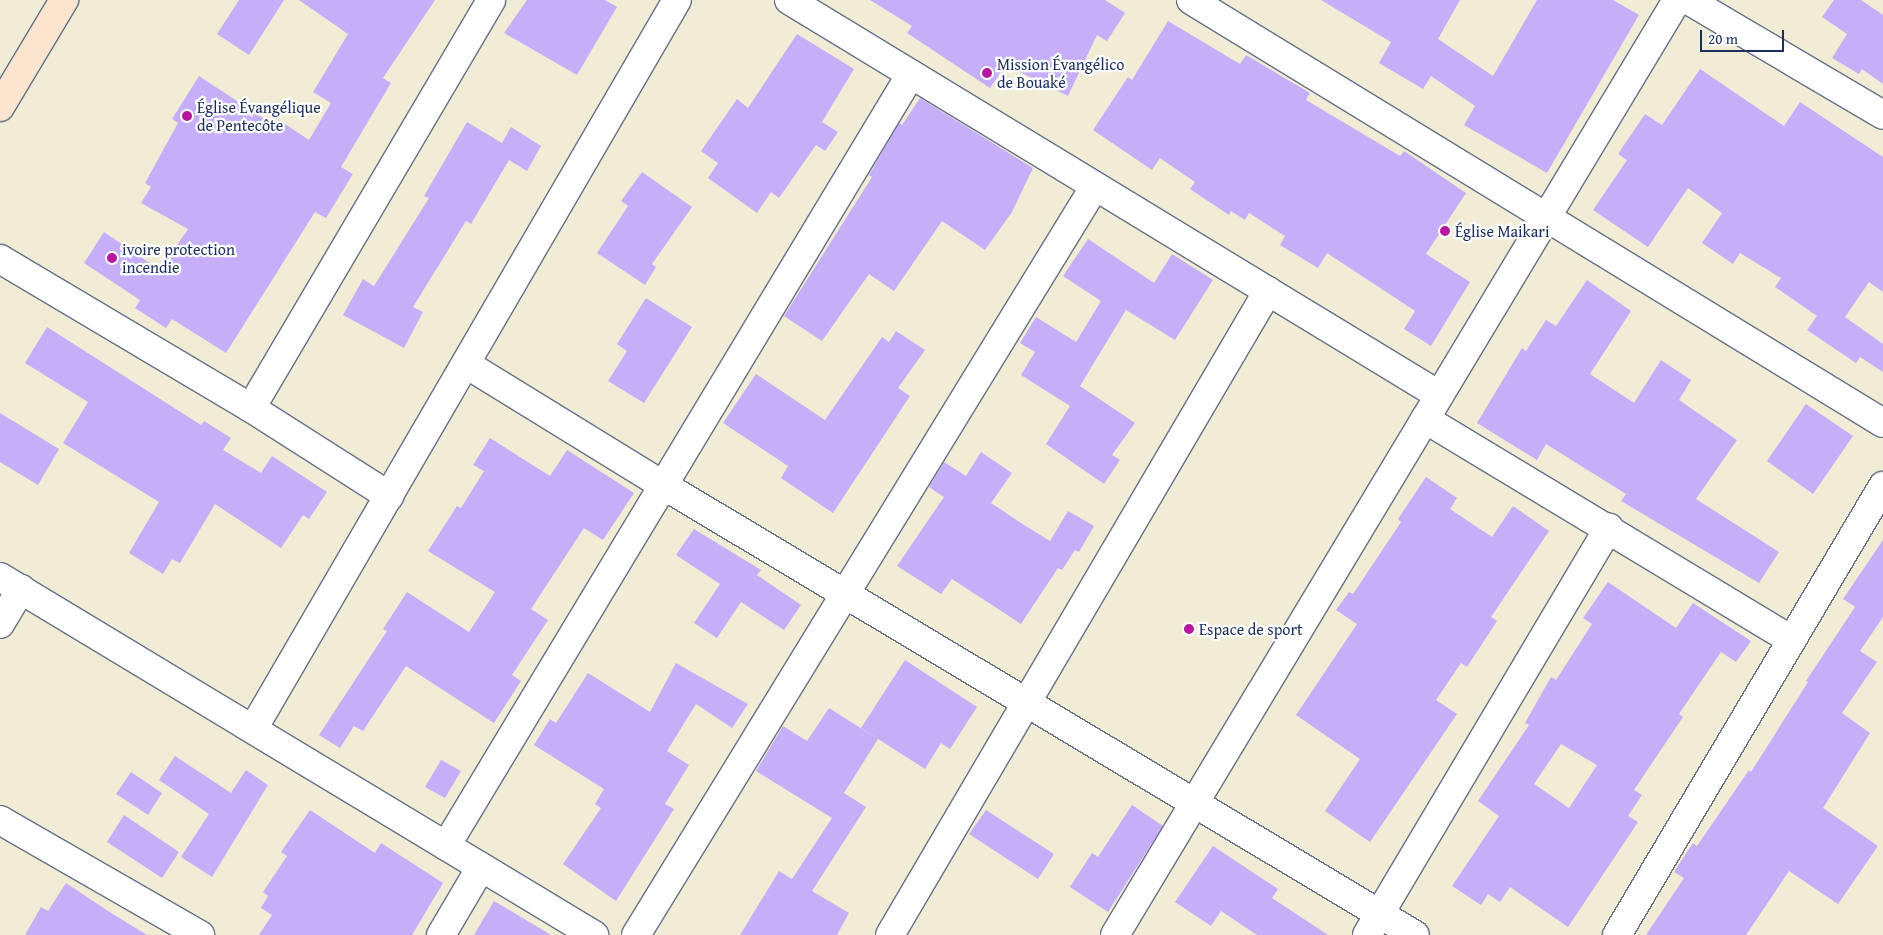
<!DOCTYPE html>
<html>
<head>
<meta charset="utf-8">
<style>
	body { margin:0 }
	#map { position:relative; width:1883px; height:935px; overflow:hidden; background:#f1ecd6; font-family:"Gentium Book Plus",serif }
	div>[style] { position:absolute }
	.building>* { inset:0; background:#c7aef9 }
	.roads { filter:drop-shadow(1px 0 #667188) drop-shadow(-1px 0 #667188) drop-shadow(0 1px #667188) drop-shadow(0 -1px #667188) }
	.street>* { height:28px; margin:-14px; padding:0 14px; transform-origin:14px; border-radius:14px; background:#fff }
	.secondary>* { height:28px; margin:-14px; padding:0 14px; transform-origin:14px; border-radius:14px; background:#fbe5cf }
	.dots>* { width:14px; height:14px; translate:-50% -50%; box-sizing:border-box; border:2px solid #fff; border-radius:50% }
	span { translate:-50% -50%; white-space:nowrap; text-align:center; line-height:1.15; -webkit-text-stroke:4.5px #fff; paint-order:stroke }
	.poi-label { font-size:16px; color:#1b2f5e }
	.left { translate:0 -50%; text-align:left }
	.scale { position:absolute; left:1700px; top:30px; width:84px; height:22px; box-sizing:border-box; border:2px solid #1b2f5e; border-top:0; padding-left:6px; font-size:15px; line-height:18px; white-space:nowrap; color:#1b2f5e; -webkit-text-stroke:4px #fff; paint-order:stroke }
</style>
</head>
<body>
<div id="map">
	<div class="building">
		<i style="clip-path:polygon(239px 0,284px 0,249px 55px,217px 34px)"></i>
		<i style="clip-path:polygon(299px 0,435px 0,383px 78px,391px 83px,341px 167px,353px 174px,326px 218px,315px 212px,226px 353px,172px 319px,166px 328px,135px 308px,140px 300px,84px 263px,104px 232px,160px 270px,188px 229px,141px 203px,151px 187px,145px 183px,178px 123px,172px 119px,199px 76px,275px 126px,279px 120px,309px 140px,331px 103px,313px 92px,348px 34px)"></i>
		<i style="clip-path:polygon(527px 0,605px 0,617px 7px,577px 75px,504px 33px)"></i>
		<i style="clip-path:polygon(870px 0,1105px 0,1125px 13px,1107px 41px,1097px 35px,1068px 96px,1006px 65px,990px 88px,907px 33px,912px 26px)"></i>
		<i style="clip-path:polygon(1321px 0,1460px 0,1438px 39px,1493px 76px,1537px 0,1613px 0,1639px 15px,1547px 173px,1464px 125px,1475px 106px,1431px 76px,1423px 89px,1379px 63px,1391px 42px)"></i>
		<i style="clip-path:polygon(1834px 0,1861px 0,1883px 15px,1883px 84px,1862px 69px,1859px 74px,1832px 58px,1847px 34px,1822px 17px)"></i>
		<i style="clip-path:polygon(1168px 21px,1240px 64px,1246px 55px,1310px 93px,1306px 100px,1400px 156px,1404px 151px,1466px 193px,1426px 254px,1470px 282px,1431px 346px,1404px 329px,1415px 311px,1327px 253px,1318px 268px,1280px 245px,1285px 236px,1249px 213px,1245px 220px,1231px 211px,1229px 215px,1190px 189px,1195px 182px,1160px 158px,1152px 170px,1093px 130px,1128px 77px,1132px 80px)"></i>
		<i style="clip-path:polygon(797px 34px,854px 69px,822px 122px,838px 132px,825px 151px,816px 145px,779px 198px,771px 192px,757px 213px,708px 178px,718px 163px,701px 151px,737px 99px,748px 108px)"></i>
		<i style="clip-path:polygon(1700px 69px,1784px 126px,1800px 102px,1883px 157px,1883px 292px,1869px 282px,1845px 317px,1883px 344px,1883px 372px,1860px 357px,1856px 363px,1807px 330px,1817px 316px,1775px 287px,1781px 278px,1740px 253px,1733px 264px,1702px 243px,1722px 213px,1688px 188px,1648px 247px,1593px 210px,1627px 160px,1618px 154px,1645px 114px,1662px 125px)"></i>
		<i style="clip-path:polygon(920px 98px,1033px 168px,1012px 212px,985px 250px,942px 221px,894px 291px,869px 274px,822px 341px,784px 316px,872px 177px,869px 175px,899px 123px,902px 125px)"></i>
		<i style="clip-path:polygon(467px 122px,502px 143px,511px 127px,541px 146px,527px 171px,509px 160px,471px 224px,466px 221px,413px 307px,423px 312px,404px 348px,343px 315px,363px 279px,374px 286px,429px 198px,424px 196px)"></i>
		<i style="clip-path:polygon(642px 172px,692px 207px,652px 264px,656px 267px,645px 285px,597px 253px,628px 206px,621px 201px)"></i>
		<i style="clip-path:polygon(1088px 239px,1154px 283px,1172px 254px,1213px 280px,1175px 340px,1126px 310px,1080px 386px,1135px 423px,1112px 455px,1120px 460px,1104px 484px,1046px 444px,1070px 406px,1021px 375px,1035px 352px,1020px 343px,1036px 317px,1076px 342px,1101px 301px,1063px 276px)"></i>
		<i style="clip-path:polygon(1587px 280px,1631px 311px,1590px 374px,1634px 403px,1661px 360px,1691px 380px,1679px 400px,1737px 440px,1696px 499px,1779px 552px,1759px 583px,1621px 501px,1626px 494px,1546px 444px,1537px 460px,1477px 423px,1522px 348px,1526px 351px,1546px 320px,1556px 326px)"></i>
		<i style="clip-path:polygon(646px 298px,692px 327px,644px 403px,608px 381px,627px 351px,617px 344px)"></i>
		<i style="clip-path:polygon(47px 327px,201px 425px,204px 421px,231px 438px,223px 450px,261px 473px,272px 456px,327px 492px,309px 519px,303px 515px,281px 548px,215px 504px,180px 563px,172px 559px,163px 574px,129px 553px,159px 502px,63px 443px,88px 402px,25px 363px)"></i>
		<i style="clip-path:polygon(896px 331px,925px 350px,898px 388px,910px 396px,833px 513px,781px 478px,788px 466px,723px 423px,756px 374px,825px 420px,882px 337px,889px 342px)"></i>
		<i style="clip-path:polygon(1806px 404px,1853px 436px,1813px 494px,1767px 461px)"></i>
		<i style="clip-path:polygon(0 413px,59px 449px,38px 485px,0 462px)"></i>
		<i style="clip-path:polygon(490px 438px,550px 476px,567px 450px,634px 493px,603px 540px,584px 528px,531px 609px,548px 620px,512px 675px,521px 681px,494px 723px,406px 666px,363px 731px,354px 726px,340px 748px,319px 735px,387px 631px,383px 629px,407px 592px,469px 632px,495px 592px,428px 551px,457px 506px,461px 508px,484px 471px,473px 465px)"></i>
		<i style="clip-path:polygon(981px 452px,1012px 473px,991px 503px,1024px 525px,1050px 541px,1068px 511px,1094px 526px,1079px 552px,1075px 550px,1062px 570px,1058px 568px,1021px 624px,952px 579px,941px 594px,897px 566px,944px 497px,929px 487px,944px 462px,966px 476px)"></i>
		<i style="clip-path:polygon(1426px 477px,1457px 498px,1450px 509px,1492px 537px,1513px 506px,1549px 531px,1491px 617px,1497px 621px,1467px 667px,1461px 663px,1436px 700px,1457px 714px,1370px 842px,1325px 811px,1360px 759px,1296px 715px,1357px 624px,1336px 610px,1349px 592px,1353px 594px,1401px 522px,1398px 519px)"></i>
		<i style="clip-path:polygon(694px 529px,761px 570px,757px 575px,801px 605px,784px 630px,741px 602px,717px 638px,694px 623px,720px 584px,676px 555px)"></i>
		<i style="clip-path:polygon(1883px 540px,1883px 617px,1860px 651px,1877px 662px,1842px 713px,1870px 733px,1823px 808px,1878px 846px,1838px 904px,1789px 871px,1746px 935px,1646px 935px,1684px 878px,1674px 872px,1693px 843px,1697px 846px,1749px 770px,1751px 772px,1808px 682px,1806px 681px,1855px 607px,1843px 599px)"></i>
		<i style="clip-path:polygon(evenodd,1608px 582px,1676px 628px,1693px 603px,1751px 641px,1736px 662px,1721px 652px,1679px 714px,1683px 717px,1634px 790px,1642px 795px,1628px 816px,1638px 822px,1568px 927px,1510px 887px,1500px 902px,1488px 894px,1481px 905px,1452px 886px,1499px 816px,1478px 801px,1529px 725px,1525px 723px,1551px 677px,1556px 680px,1592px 624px,1583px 618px,1608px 582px,1561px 744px,1597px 765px,1569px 808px,1534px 784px,1561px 744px)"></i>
		<i style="clip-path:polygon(905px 660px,977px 707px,950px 749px,941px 743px,925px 769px,861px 728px)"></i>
		<i style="clip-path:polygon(676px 663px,748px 704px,732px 728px,696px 704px,667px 751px,689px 765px,665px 804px,674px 809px,616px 901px,563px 864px,601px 808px,595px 804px,604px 789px,534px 745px,550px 719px,556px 723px,588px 673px,650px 712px)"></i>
		<i style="clip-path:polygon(829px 708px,878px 739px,844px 793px,866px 807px,812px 891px,849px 913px,837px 935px,740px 935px,779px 871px,792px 879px,832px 818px,756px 771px,783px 726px,807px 741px)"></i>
		<i style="clip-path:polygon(175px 756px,231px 793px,246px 770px,268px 785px,212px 877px,181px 857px,209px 814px,159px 780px)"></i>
		<i style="clip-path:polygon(441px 760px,461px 771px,445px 798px,425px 787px)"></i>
		<i style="clip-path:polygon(131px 772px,162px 793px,148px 815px,116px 794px)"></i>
		<i style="clip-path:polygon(1132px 805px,1163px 826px,1108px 912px,1070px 887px,1092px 853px,1098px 857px)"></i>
		<i style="clip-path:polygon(310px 810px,375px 853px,381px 843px,443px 883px,412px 935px,259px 935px,272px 915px,261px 908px,268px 896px,263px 892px,287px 856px,281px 852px)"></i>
		<i style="clip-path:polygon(986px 810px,1054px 854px,1038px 879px,969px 834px)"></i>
		<i style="clip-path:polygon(124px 815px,179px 852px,162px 878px,107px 842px)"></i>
		<i style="clip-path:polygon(1213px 846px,1278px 889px,1272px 898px,1328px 935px,1257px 935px,1221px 911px,1211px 926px,1175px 902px)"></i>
		<i style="clip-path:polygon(66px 883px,108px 911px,147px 935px,25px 935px,41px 907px,48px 911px)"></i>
		<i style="clip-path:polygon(494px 901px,551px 935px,474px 935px)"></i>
	</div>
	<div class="roads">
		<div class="street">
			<i style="left:789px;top:0;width:761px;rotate:31.29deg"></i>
			<i style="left:1191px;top:0;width:811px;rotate:31.44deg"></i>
			<i style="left:1688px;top:0;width:226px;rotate:30.5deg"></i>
			<i style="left:0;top:259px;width:292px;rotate:30.7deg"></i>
			<i style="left:251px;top:408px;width:164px;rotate:32.5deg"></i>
			<i style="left:466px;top:364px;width:231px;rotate:31.6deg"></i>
			<i style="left:663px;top:485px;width:876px;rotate:30.9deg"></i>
			<i style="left:251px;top:408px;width:473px;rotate:-59.5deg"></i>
			<i style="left:1425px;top:419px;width:428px;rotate:31.1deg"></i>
			<i style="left:0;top:577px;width:694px;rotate:31.08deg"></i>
			<i style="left:0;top:624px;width:41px;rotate:-59deg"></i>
			<i style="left:253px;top:729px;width:843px;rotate:-59.82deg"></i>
			<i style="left:0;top:820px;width:231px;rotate:29.9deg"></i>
			<i style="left:446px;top:846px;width:901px;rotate:-58.94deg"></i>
			<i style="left:441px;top:935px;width:79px;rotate:-59.5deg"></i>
			<i style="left:636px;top:935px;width:878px;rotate:-58.5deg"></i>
			<i style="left:890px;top:935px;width:747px;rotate:-59.59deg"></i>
			<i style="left:1115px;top:935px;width:1091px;rotate:-58.99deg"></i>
			<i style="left:1367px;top:935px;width:474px;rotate:-59.3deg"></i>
			<i style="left:1617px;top:935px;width:522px;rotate:-59.36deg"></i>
		</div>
		<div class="secondary">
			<i style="left:0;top:107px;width:125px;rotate:-59.1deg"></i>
		</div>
	</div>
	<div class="dots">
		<i style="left:987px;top:73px;background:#b5179e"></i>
		<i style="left:187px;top:116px;background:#b5179e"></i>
		<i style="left:1445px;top:231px;background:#b5179e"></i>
		<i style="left:112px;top:258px;background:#b5179e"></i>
		<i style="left:1189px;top:629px;background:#b5179e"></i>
	</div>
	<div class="poi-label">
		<span class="left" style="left:997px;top:73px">Mission Évangélico<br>de Bouaké</span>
		<span class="left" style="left:197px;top:116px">Église Évangélique<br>de Pentecôte</span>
		<span class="left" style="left:1455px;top:231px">Église Maikari</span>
		<span class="left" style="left:122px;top:258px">ivoire protection<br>incendie</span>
		<span class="left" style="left:1199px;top:629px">Espace de sport</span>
	</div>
	<div class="scale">20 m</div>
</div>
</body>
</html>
